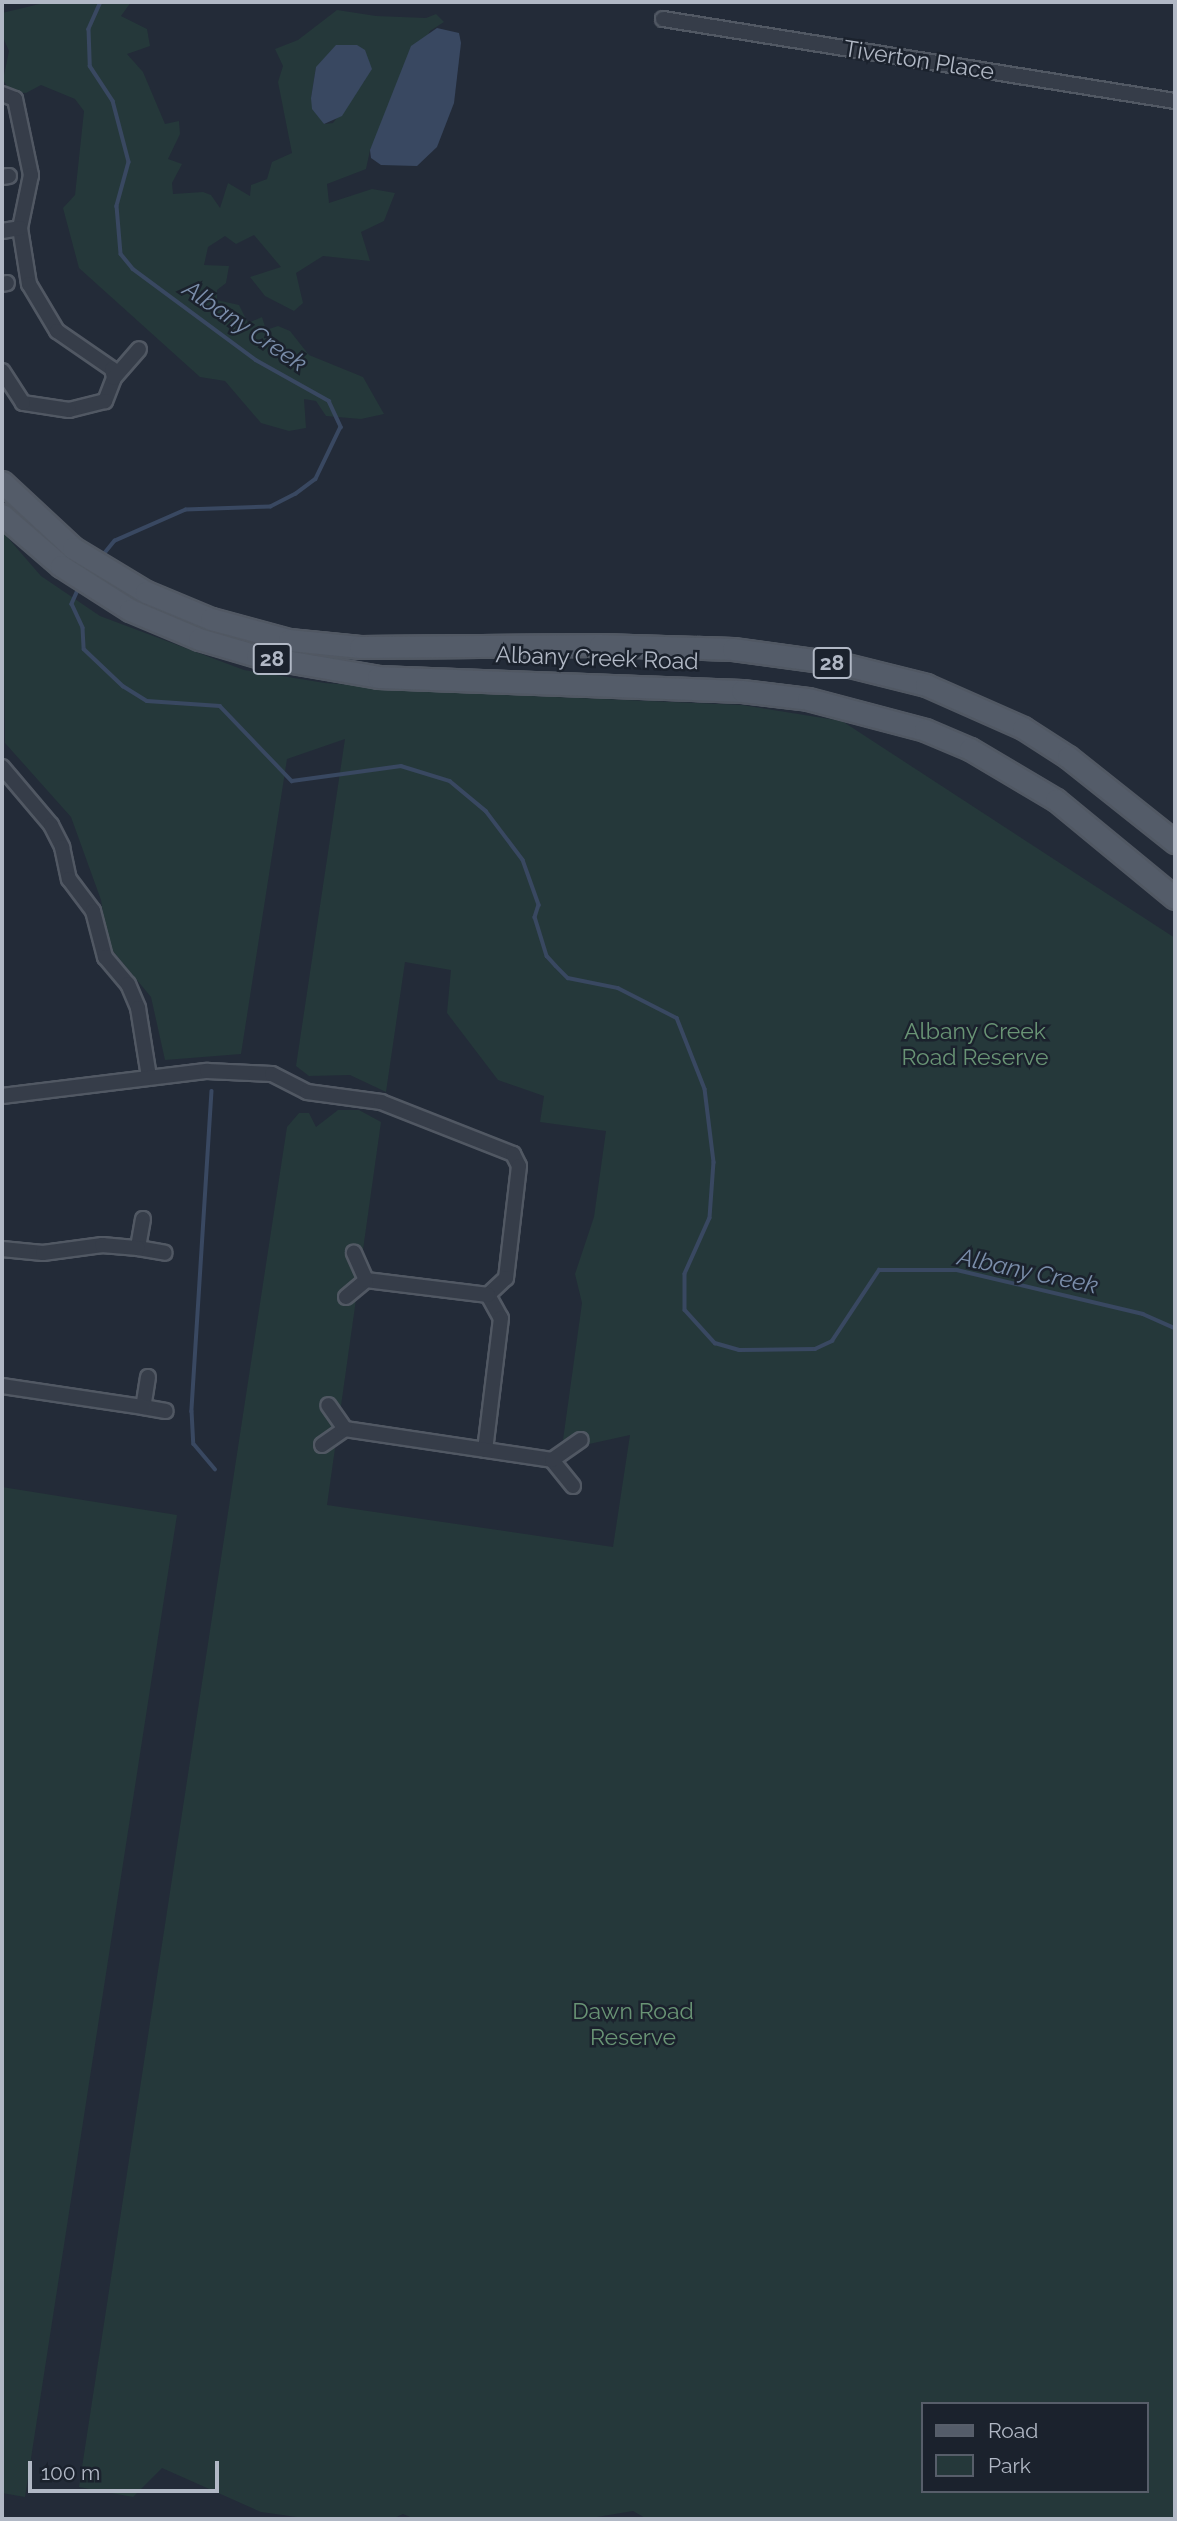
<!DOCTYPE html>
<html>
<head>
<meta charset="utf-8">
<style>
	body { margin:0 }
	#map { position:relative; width:1177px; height:2521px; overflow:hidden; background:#232b38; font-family:Raleway,sans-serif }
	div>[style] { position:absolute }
	.green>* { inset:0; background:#25383a }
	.water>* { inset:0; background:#394861 }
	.stream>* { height:3.5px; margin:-1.75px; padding:0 1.75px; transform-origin:1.75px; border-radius:1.75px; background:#394861 }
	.roads { filter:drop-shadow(2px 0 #515863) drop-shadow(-2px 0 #515863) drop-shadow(0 2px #515863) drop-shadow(0 -2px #515863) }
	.street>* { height:14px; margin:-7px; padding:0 7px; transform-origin:7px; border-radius:7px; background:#363d49 }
	.primary>* { height:21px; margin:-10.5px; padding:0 10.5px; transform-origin:10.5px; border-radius:10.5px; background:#545c69 }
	span { translate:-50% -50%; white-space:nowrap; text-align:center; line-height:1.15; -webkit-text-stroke:5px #1b222d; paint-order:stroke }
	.shield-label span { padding:2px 5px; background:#1b222d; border:2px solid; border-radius:5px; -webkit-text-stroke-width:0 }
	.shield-label { font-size:21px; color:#b1b8c5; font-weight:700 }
	.street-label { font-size:23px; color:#b1b8c5 }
	.park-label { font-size:23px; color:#699475 }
	.water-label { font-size:24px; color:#7b8eab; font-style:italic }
	.frame { position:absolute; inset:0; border:4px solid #b1b8c5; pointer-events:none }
	.legend { position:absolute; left:921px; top:2402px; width:228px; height:91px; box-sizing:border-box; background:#1b222d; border:2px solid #575e6a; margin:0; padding:9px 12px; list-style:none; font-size:21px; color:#b1b8c5 }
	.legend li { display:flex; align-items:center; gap:14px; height:35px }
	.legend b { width:35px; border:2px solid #575e6a }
	.scale { position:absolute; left:28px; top:2461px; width:191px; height:32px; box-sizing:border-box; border:4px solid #b1b8c5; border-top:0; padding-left:9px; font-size:21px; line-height:24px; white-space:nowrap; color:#b1b8c5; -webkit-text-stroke:5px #1b222d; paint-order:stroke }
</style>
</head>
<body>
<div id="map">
	<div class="green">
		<i style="clip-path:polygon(evenodd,48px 2px,131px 2px,121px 16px,147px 29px,150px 46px,127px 54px,143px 72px,165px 124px,179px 121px,180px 134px,168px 159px,182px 164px,172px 183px,173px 194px,203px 192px,211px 195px,220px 208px,228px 183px,250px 196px,251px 185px,267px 179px,272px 162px,292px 153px,278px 82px,283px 66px,275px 49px,298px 40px,337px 10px,376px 16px,426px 18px,436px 14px,444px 22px,430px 31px,370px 150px,366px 169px,327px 184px,329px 203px,372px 189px,395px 193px,384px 221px,361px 232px,370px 261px,323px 256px,296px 273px,303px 303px,294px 311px,265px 296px,250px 277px,281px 267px,254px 235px,236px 244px,225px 236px,208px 247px,204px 265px,229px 266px,226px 283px,217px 290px,217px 300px,239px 305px,248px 323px,262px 317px,266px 330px,278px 326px,290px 331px,309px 355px,363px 377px,384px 414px,361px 419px,326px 416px,316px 401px,304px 399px,306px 428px,289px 431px,261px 423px,225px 381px,200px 377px,79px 268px,63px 208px,75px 195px,84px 111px,75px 99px,41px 85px,26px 93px,11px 92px,3px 80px,9px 51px,2px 35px,2px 13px,48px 2px,316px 67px,365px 80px,333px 123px,324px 124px,311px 98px,316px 67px)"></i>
		<i style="clip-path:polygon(evenodd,2px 531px,41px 576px,100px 616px,244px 670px,325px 683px,460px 693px,742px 705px,842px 721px,1175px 938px,1175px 2519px,647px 2519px,633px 2511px,585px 2519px,415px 2519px,403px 2514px,392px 2519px,311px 2519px,261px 2512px,162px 2468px,133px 2497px,79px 2487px,287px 1127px,299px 1113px,309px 1113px,316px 1127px,338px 1110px,359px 1110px,381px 1122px,327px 1505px,613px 1547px,630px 1435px,589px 1444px,563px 1440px,582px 1303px,575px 1274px,594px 1217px,606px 1131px,540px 1122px,544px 1096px,498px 1080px,447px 1013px,451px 970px,405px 962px,386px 1092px,350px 1075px,309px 1076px,296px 1066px,345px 739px,287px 759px,241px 1054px,165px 1060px,151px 997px,108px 945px,101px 900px,71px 817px,5px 743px,2px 531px,923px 2404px,1147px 2404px,1147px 2491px,923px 2491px,923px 2404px)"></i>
		<i style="clip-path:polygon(2px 1487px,177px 1515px,25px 2497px,2px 2493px)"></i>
	</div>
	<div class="water">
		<i style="clip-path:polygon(437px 28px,459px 33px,461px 43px,454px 103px,437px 147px,417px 166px,381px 165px,371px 158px,370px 150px,411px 46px)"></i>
		<i style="clip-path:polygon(336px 45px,357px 45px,365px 50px,372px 69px,342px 116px,324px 124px,312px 109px,311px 98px,316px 67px)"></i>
	</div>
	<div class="stream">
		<i style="left:101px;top:2px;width:30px;rotate:114deg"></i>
		<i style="left:89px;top:29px;width:37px;rotate:88deg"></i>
		<i style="left:90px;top:66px;width:42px;rotate:56.7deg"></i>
		<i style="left:113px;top:101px;width:63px;rotate:75.3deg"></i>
		<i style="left:129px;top:162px;width:46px;rotate:105.3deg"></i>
		<i style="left:117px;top:206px;width:48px;rotate:85.2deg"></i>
		<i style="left:121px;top:254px;width:19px;rotate:51deg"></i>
		<i style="left:133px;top:269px;width:153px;rotate:36.5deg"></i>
		<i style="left:256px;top:360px;width:84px;rotate:29.3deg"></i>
		<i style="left:329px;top:401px;width:29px;rotate:65deg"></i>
		<i style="left:341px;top:427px;width:58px;rotate:115.7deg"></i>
		<i style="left:316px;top:479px;width:25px;rotate:143deg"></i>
		<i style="left:296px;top:494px;width:28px;rotate:153deg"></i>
		<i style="left:271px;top:507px;width:85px;rotate:178deg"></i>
		<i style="left:186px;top:510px;width:77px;rotate:156.4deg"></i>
		<i style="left:115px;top:541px;width:22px;rotate:129deg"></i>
		<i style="left:80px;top:586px;width:20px;rotate:114deg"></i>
		<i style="left:72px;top:604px;width:26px;rotate:65deg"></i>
		<i style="left:83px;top:628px;width:21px;rotate:87deg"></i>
		<i style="left:84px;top:649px;width:54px;rotate:43.5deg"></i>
		<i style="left:123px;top:686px;width:28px;rotate:32deg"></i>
		<i style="left:147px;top:701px;width:73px;rotate:3.9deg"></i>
		<i style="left:220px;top:706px;width:104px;rotate:46.2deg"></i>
		<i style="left:292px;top:781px;width:110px;rotate:-7.8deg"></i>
		<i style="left:401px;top:766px;width:51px;rotate:17deg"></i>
		<i style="left:450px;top:781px;width:47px;rotate:39.8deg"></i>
		<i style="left:486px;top:811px;width:61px;rotate:52.9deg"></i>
		<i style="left:523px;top:860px;width:48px;rotate:70.4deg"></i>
		<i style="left:539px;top:905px;width:13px;rotate:108deg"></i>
		<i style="left:535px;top:917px;width:41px;rotate:72.9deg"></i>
		<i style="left:547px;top:956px;width:13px;rotate:48deg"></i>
		<i style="left:556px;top:966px;width:17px;rotate:45deg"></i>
		<i style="left:568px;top:978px;width:51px;rotate:11.3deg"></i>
		<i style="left:618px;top:988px;width:66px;rotate:27deg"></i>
		<i style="left:677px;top:1018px;width:76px;rotate:68.5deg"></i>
		<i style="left:705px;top:1089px;width:74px;rotate:83deg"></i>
		<i style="left:714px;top:1162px;width:56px;rotate:94.1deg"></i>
		<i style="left:710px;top:1218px;width:61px;rotate:114.1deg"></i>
		<i style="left:685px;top:1274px;width:36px;rotate:90deg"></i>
		<i style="left:685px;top:1310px;width:45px;rotate:47.7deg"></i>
		<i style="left:715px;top:1343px;width:25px;rotate:16deg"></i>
		<i style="left:739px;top:1350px;width:76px;rotate:-0.8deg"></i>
		<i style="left:815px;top:1349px;width:19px;rotate:-25deg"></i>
		<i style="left:832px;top:1341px;width:85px;rotate:-56.5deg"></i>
		<i style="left:879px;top:1270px;width:78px"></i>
		<i style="left:957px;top:1270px;width:191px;rotate:13.3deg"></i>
		<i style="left:1143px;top:1314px;width:35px;rotate:24deg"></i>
		<i style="left:212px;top:1091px;width:321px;rotate:93.6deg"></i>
		<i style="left:192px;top:1411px;width:33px;rotate:87deg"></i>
		<i style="left:194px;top:1444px;width:33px;rotate:50deg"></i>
	</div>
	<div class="roads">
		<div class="street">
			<i style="left:663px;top:19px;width:519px;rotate:9.1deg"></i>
			<i style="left:2px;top:94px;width:14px;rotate:21deg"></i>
			<i style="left:15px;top:99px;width:78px;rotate:78.1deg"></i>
			<i style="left:31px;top:175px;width:54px;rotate:101.7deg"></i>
			<i style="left:20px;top:228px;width:57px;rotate:80.9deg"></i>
			<i style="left:29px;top:284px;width:55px;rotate:59.2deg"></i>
			<i style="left:57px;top:331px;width:67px;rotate:34.6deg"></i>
			<i style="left:112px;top:369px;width:9px;rotate:77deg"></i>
			<i style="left:114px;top:378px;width:25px;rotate:111deg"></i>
			<i style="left:105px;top:401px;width:37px;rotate:166deg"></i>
			<i style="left:69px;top:410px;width:47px;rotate:-171.3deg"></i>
			<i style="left:23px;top:403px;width:38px;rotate:-123deg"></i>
			<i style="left:2px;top:177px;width:7px;rotate:-8deg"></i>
			<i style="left:2px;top:231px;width:18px;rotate:-9deg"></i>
			<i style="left:2px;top:284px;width:5px;rotate:-11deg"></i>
			<i style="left:114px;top:378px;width:38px;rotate:-49deg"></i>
			<i style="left:2px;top:767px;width:76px;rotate:49.8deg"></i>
			<i style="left:51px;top:825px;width:25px;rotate:63deg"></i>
			<i style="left:62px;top:847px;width:33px;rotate:78deg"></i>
			<i style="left:69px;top:879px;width:40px;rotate:53deg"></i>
			<i style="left:93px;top:911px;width:48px;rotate:75.4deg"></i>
			<i style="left:105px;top:957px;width:35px;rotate:50deg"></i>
			<i style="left:128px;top:984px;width:26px;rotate:67deg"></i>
			<i style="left:138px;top:1008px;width:70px;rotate:80.9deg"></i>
			<i style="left:2px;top:1096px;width:207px;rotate:-7deg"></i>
			<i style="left:207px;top:1071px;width:65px;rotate:2.6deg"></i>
			<i style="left:272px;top:1074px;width:39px;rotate:27deg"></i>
			<i style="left:307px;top:1092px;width:75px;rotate:7.7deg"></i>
			<i style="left:381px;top:1102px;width:142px;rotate:21.5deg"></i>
			<i style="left:513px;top:1154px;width:13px;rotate:63deg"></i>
			<i style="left:519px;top:1166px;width:113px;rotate:96.6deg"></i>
			<i style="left:506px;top:1278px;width:25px;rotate:137deg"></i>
			<i style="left:488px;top:1295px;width:26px;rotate:61deg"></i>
			<i style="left:501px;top:1318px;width:133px;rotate:96.9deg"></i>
			<i style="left:143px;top:1219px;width:29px;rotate:100deg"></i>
			<i style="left:138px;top:1248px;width:27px;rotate:10deg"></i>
			<i style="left:2px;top:1249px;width:41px;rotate:5.6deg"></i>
			<i style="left:43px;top:1253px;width:60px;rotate:-7.7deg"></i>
			<i style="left:102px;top:1245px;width:36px;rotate:5deg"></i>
			<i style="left:366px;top:1280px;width:123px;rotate:7deg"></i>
			<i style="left:346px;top:1297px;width:26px;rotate:-40deg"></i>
			<i style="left:366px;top:1280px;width:30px;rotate:-114deg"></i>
			<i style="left:148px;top:1377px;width:30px;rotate:99deg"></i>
			<i style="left:143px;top:1407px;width:23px;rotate:10deg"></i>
			<i style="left:2px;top:1386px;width:143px;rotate:8.5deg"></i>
			<i style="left:345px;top:1429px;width:209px;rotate:8.5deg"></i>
			<i style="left:322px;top:1445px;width:28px;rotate:-35deg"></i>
			<i style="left:345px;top:1429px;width:29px;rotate:-125deg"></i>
			<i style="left:573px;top:1486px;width:33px;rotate:-129deg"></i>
			<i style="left:552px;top:1460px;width:35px;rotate:-35deg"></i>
		</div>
		<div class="primary">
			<i style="left:2px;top:482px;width:97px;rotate:42.9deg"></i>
			<i style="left:73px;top:548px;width:85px;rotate:31.1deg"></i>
			<i style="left:146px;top:592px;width:70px;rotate:22.6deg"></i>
			<i style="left:211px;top:619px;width:81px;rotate:15.1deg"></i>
			<i style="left:289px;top:640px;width:71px;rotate:5.6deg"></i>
			<i style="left:360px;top:647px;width:240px;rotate:-0.5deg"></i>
			<i style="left:600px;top:645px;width:133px;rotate:1.7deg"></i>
			<i style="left:733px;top:649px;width:110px;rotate:7.8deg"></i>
			<i style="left:842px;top:664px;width:87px;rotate:14deg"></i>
			<i style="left:926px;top:685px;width:106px;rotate:23.9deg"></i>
			<i style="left:1023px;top:728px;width:54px;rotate:32.8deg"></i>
			<i style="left:1068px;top:757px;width:137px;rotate:38.5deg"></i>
			<i style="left:2px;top:515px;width:78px;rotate:40.8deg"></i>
			<i style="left:61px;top:566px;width:82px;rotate:32.5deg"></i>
			<i style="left:130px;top:610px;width:75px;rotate:22.8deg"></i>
			<i style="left:199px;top:639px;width:60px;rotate:16.3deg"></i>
			<i style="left:257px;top:656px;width:123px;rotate:9.8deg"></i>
			<i style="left:378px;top:677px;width:364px;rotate:2.2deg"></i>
			<i style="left:742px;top:691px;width:66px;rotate:6.9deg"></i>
			<i style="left:808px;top:699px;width:121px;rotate:14.8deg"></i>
			<i style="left:925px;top:730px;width:49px;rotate:22.9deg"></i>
			<i style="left:970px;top:749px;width:100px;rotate:30.7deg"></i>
			<i style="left:1056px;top:800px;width:154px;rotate:39.5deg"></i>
		</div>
	</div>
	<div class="shield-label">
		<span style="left:272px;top:659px">28</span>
		<span style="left:832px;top:663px">28</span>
	</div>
	<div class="street-label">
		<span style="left:919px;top:60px;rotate:9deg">Tiverton Place</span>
		<span style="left:597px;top:658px;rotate:2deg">Albany Creek Road</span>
	</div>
	<div class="park-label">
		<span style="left:975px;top:1044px">Albany Creek<br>Road Reserve</span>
		<span style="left:633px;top:2024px">Dawn Road<br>Reserve</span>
	</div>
	<div class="water-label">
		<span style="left:245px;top:326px;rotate:34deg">Albany Creek</span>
		<span style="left:1028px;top:1271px;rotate:12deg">Albany Creek</span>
	</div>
	<div class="frame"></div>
	<ul class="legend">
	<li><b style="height:9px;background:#545c69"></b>Road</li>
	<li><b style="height:19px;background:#25383a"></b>Park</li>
	</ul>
	<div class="scale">100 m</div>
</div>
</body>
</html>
